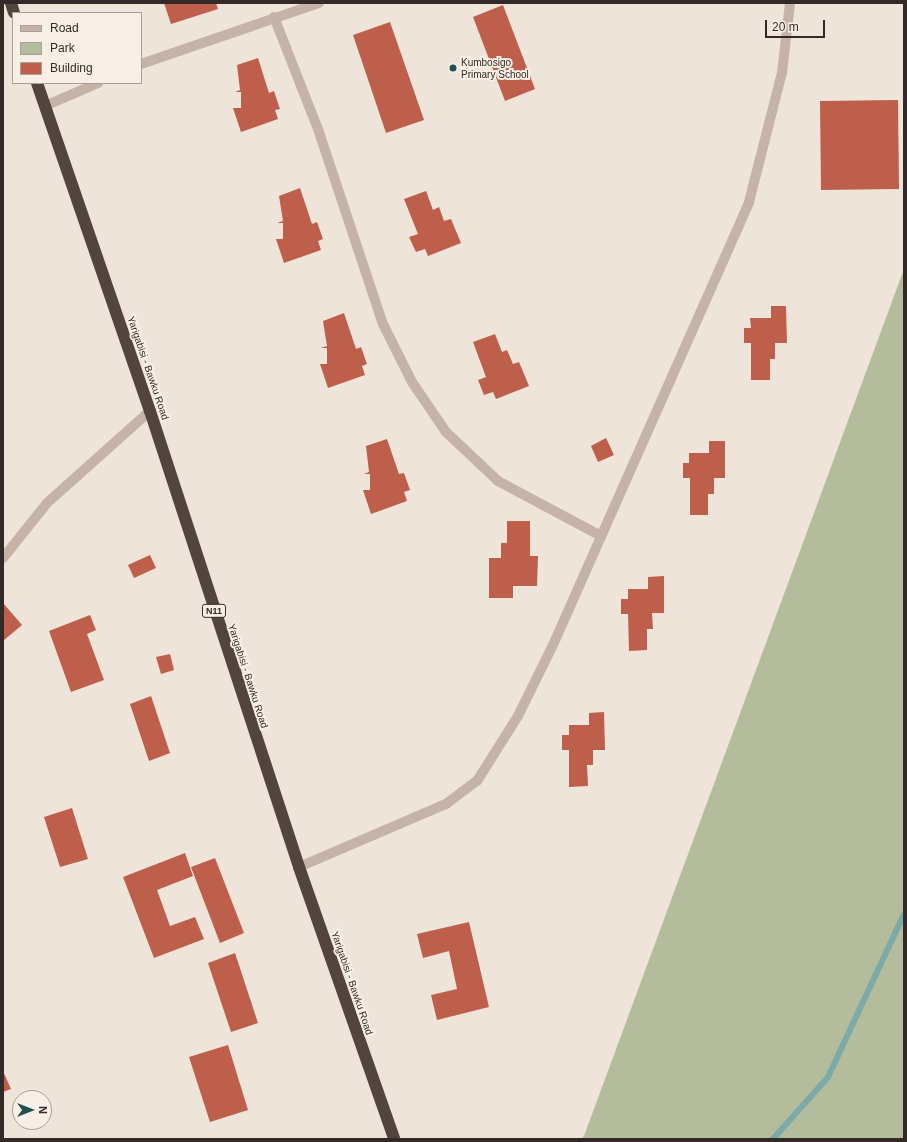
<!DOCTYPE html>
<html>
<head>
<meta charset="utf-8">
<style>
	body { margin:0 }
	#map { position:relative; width:907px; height:1142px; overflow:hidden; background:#efe4da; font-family:Arial,sans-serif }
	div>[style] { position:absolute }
	.green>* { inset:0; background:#b3bd9b }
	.stream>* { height:6px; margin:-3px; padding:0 3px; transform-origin:3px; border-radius:3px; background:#7baaa9 }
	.building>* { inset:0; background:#bd5f4a }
	.minor>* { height:10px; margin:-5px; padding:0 5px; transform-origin:5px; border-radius:5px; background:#c6b3a7 }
	.highway>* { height:12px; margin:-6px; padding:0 6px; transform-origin:6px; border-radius:6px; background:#53443e }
	.dots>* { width:11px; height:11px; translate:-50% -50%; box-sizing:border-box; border:2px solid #f7eee6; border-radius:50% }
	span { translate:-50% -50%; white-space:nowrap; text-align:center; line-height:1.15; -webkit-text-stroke:4px #f7eee6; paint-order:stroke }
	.shield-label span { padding:1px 3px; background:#f7eee6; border:1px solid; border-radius:3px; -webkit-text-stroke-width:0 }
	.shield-label { font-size:9px; color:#332a27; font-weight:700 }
	.poi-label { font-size:10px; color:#332a27 }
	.left { translate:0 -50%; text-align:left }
	.street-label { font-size:10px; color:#332a27 }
	.frame { position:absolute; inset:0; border:4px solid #332a27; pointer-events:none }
	.legend { position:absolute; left:12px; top:12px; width:130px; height:72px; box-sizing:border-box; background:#f7eee6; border:1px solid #a9a09a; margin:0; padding:5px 7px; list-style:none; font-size:12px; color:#332a27 }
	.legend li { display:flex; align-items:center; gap:8px; height:20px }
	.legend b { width:20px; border:1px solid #a9a09a }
	.north { position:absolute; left:12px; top:1090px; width:40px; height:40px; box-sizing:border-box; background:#f7eee6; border:1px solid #a9a09a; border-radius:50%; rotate:90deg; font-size:11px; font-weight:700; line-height:16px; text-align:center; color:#332a27 }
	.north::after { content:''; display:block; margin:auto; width:14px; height:18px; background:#205151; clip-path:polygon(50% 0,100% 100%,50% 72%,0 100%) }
	.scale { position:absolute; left:765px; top:20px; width:60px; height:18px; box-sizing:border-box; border:2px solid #332a27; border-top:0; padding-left:5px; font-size:12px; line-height:14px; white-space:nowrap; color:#332a27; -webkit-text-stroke:3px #f7eee6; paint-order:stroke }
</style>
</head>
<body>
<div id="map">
	<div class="green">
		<i style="clip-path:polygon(904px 269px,904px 1139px,581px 1139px,584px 1136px)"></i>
	</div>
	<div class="stream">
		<i style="left:773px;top:1139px;width:83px;rotate:-48.4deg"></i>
		<i style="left:828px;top:1077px;width:180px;rotate:-65deg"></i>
	</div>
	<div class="building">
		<i style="clip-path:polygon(164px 3px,216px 3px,218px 9px,171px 24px)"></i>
		<i style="clip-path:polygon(503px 5px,535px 89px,505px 101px,473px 17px)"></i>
		<i style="clip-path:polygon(390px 22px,424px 120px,386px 133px,353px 35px)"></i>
		<i style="clip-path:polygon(258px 58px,269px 93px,274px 91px,280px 109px,275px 110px,278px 119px,241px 132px,233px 108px,241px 108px,241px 92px,235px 92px,240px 90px,237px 65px)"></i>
		<i style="clip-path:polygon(898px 100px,899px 189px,821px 190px,820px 101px)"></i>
		<i style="clip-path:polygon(300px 188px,312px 224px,317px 222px,323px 239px,318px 241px,321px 250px,284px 263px,276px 239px,283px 239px,283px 223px,277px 223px,283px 221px,279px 196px)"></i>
		<i style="clip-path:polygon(426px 191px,433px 210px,439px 207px,444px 221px,451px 219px,461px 243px,428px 256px,425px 249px,416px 252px,409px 237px,418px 234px,404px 199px)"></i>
		<i style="clip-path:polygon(771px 306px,786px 306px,787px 343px,775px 343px,775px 359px,770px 359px,770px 380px,751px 380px,751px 343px,744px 343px,744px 328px,751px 328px,750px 318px,771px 318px)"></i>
		<i style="clip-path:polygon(344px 313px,356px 349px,361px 347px,367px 364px,362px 366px,365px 375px,328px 388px,320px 364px,327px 364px,327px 348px,321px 348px,327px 346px,323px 321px)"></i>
		<i style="clip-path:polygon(495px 334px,502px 352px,507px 350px,513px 364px,519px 362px,529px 386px,496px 399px,493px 392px,484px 395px,478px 380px,486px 377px,473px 342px)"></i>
		<i style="clip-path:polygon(606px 438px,614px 455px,598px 462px,591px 446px)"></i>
		<i style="clip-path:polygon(387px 439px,399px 474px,404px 473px,410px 490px,404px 492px,407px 501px,371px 514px,363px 490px,370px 490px,370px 474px,364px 474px,369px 472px,366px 446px)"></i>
		<i style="clip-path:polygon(709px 441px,725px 441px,725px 478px,714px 478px,714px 494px,708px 494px,708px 515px,690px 515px,690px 478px,683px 478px,683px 463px,689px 463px,689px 453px,709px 453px)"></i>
		<i style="clip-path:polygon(507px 521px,530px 521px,530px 556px,538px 556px,537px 586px,513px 586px,513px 598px,489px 598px,489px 558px,501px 558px,501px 543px,507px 543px)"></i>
		<i style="clip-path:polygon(150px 555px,156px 568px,134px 578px,128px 565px)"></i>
		<i style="clip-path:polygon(664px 576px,664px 613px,652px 613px,653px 629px,647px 629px,647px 650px,629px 651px,628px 614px,621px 614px,621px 599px,628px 599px,628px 589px,648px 589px,648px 577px)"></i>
		<i style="clip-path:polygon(3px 603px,22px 625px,3px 641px)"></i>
		<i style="clip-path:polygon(90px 615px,96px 630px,87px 634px,104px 680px,71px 692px,49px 631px)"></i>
		<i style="clip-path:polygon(170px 654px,174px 670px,161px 674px,156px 657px)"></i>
		<i style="clip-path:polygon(151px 696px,170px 753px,149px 761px,130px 704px)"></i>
		<i style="clip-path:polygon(604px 712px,605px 750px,593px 750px,593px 765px,587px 765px,588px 786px,569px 787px,569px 750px,562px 750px,562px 735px,569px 735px,569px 725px,589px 725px,589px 713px)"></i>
		<i style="clip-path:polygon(72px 808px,88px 859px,60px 867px,44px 817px)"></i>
		<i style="clip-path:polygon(185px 853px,193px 876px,157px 890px,170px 926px,195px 917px,204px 939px,154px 958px,123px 877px)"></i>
		<i style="clip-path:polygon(215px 858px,244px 933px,220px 943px,191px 867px)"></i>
		<i style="clip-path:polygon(469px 922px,489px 1007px,437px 1020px,431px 995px,457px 989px,449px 951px,423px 958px,417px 934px)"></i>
		<i style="clip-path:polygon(235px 953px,258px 1023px,231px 1032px,208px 963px)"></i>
		<i style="clip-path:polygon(228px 1045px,248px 1110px,210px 1122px,189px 1057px)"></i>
		<i style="clip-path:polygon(3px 1071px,11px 1089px,3px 1092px)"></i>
	</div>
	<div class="minor">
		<i style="left:274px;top:17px;width:123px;rotate:68.6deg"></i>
		<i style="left:319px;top:132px;width:202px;rotate:71.6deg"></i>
		<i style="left:383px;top:324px;width:65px;rotate:63.4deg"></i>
		<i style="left:412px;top:382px;width:60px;rotate:55.8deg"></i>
		<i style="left:446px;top:432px;width:71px;rotate:43.3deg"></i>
		<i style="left:498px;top:481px;width:117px;rotate:28.1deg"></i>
		<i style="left:141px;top:64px;width:188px;rotate:-18.9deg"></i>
		<i style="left:45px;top:106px;width:58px;rotate:-23.5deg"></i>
		<i style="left:3px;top:558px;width:70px;rotate:-51.3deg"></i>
		<i style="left:47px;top:503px;width:138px;rotate:-41.8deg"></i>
		<i style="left:299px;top:867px;width:160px;rotate:-23.2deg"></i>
		<i style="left:446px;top:804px;width:39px;rotate:-37deg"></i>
		<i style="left:477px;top:781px;width:77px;rotate:-57.8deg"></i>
		<i style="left:518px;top:716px;width:79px;rotate:-63.8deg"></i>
		<i style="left:553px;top:645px;width:484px;rotate:-66.1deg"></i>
		<i style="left:749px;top:202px;width:133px;rotate:-75.7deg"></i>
		<i style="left:782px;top:73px;width:70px;rotate:-83.5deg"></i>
	</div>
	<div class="highway">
		<i style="left:11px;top:3px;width:10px;rotate:73deg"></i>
		<i style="left:37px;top:83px;width:347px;rotate:71deg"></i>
		<i style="left:150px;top:411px;width:480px;rotate:71.9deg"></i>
		<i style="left:299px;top:867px;width:288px;rotate:70.7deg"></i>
	</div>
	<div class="dots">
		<i style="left:453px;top:68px;background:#205151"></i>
	</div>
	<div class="shield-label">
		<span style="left:214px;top:611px">N11</span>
	</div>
	<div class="poi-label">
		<span class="left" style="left:461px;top:68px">Kumbosigo<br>Primary School</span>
	</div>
	<div class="street-label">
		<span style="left:148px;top:368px;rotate:71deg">Yarigabisi - Bawku Road</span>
		<span style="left:248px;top:676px;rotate:72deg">Yarigabisi - Bawku Road</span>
		<span style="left:352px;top:983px;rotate:71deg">Yarigabisi - Bawku Road</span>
	</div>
	<div class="frame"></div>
	<ul class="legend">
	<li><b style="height:5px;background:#c6b3a7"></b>Road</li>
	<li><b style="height:11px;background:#b3bd9b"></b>Park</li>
	<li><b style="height:11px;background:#bd5f4a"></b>Building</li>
	</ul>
	<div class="north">N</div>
	<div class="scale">20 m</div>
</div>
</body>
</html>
